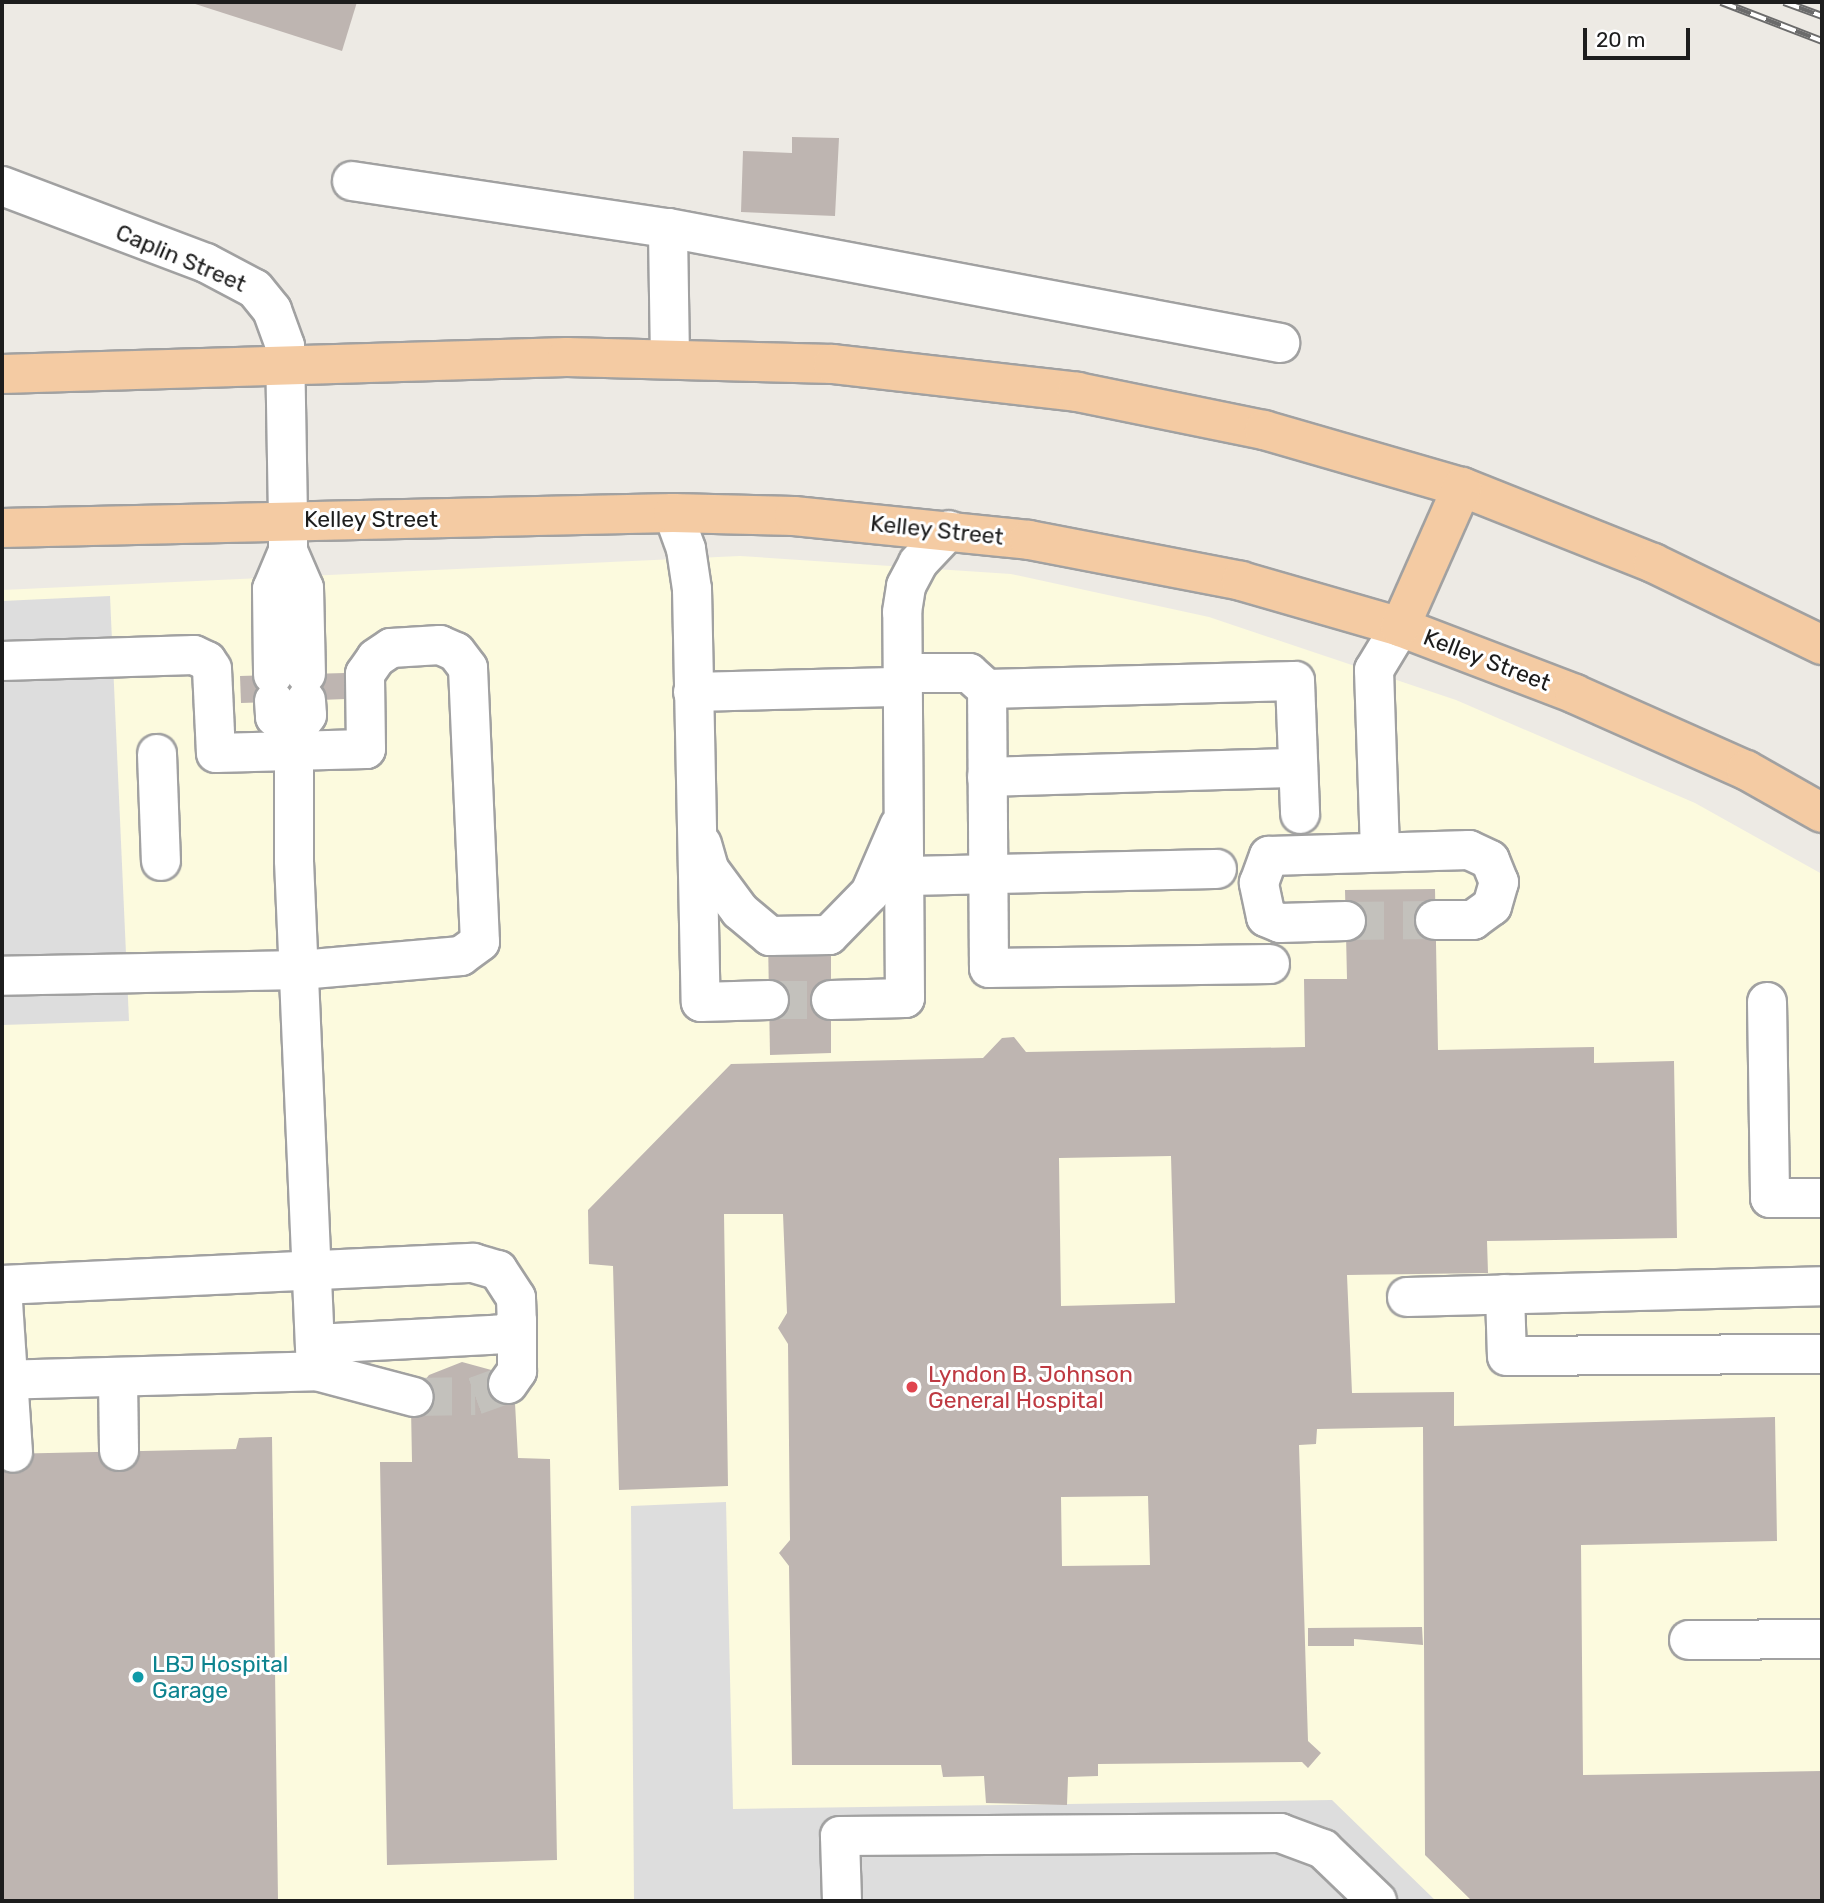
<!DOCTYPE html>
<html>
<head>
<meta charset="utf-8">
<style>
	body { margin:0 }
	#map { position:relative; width:1824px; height:1903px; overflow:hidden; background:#edeae4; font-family:Rubik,sans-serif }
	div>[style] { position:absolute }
	.education>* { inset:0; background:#fcfade }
	.parking>* { inset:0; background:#ddd }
	.building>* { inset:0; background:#beb5b1 }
	.minor-tunnel>* { height:38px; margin-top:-19px; transform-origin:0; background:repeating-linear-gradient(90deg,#c3c1bc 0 38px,transparent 0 57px) }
	.roads { filter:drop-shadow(2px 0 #a1a1a1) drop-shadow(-2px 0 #a1a1a1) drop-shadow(0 2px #a1a1a1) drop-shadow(0 -2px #a1a1a1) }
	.minor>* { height:38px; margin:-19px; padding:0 19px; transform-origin:19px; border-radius:19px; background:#fff }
	.major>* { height:38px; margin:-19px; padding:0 19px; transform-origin:19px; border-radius:19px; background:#f4cba3 }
	.rail>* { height:8px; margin-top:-4px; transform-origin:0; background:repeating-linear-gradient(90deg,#fff 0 16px,#6b6b6b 0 32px); box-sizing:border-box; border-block:2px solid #6b6b6b }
	.dots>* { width:19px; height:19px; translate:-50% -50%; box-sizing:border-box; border:4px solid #fff; border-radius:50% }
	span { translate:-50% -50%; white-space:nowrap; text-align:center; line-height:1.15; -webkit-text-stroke:6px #fff; paint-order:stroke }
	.street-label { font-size:23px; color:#1d1d1d }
	.health-label { font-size:23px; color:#be3a42 }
	.left { translate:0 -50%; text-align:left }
	.culture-label { font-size:23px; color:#0d838f }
	.frame { position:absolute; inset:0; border:4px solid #1d1d1d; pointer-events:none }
	.scale { position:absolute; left:1583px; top:28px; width:107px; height:32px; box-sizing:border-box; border:4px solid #1d1d1d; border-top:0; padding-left:9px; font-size:21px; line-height:24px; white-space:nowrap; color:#1d1d1d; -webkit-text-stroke:5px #fff; paint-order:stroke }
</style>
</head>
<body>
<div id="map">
	<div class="education">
		<i style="clip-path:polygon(740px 556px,1011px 574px,1209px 617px,1456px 700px,1695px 803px,1822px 874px,1822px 1901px,2px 1901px,2px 590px)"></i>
	</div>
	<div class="parking">
		<i style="clip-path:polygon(110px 596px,129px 1021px,2px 1025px,2px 601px)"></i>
		<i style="clip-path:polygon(726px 1502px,733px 1809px,1332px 1800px,1436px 1901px,634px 1901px,631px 1506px)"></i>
	</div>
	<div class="building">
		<i style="clip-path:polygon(189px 2px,357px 2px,342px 51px)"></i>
		<i style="clip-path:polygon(792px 137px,839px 138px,835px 216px,741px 212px,743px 151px,792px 153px)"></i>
		<i style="clip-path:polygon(345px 673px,346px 699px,241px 703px,240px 676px)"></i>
		<i style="clip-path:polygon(evenodd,1435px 889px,1438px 1050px,1594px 1047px,1594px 1063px,1674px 1061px,1677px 1238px,1487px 1241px,1488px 1273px,1347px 1275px,1352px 1393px,1454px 1392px,1454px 1426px,1775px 1417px,1777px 1541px,1581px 1545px,1583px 1775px,1822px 1771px,1822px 1901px,1472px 1901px,1425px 1855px,1423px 1427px,1317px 1429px,1316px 1444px,1299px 1445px,1308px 1741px,1321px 1753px,1308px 1768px,1302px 1762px,1098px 1764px,1098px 1776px,1068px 1777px,1067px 1805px,986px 1803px,984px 1776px,943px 1777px,941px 1765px,792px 1765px,789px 1566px,779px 1553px,790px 1540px,788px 1344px,778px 1328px,787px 1313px,783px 1214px,724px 1214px,728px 1486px,619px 1490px,613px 1266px,589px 1264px,588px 1210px,731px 1064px,983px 1058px,1002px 1038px,1014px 1037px,1026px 1052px,1305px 1047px,1304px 979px,1347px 979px,1345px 890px,1435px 889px,1171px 1156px,1175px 1303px,1061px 1306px,1059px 1158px,1171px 1156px,1435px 889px,1148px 1496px,1150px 1565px,1062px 1566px,1061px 1497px,1148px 1496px)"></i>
		<i style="clip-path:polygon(831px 937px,831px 1053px,770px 1055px,768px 939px)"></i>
		<i style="clip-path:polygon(462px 1362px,495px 1371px,508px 1384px,515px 1403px,518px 1458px,550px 1459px,557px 1860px,387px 1865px,380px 1462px,412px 1462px,411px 1408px,417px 1390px,429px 1375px)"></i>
		<i style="clip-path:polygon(272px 1437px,278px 1901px,2px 1901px,2px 1454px,236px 1449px,239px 1438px)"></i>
		<i style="clip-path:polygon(1422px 1627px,1423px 1645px,1354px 1639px,1354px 1646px,1308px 1646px,1308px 1628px)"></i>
	</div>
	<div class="minor-tunnel">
		<i style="left:1346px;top:921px;width:89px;rotate:-0.6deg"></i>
		<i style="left:769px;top:1000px;width:62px"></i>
		<i style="left:414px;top:1397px;width:61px;rotate:-0.9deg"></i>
		<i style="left:475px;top:1396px;width:35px;rotate:-20deg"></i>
	</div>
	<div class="roads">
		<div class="minor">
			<i style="left:352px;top:181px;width:319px;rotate:8.5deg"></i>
			<i style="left:2px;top:186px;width:218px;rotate:20.7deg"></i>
			<i style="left:206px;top:263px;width:55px;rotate:28deg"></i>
			<i style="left:255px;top:289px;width:27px;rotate:51deg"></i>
			<i style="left:272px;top:310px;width:38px;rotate:70deg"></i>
			<i style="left:285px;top:346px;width:173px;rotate:89deg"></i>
			<i style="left:288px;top:519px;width:32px;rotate:90deg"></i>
			<i style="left:288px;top:551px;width:41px;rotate:112.8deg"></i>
			<i style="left:272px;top:589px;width:86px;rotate:89.3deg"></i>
			<i style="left:670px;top:359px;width:131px;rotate:-90.9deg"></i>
			<i style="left:668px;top:228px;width:623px;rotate:10.64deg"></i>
			<i style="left:673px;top:513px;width:38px;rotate:70deg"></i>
			<i style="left:686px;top:549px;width:40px;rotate:81.5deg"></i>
			<i style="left:692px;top:589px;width:413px;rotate:88.8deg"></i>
			<i style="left:701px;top:1002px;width:68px;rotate:-1.7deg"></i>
			<i style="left:288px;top:551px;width:40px;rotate:66.6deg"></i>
			<i style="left:304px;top:588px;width:86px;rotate:88.7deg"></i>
			<i style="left:2px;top:661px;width:192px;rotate:-1.8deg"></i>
			<i style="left:194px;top:655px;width:14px;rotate:25deg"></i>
			<i style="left:207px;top:661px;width:9px;rotate:58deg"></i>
			<i style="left:212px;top:669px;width:84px;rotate:87.3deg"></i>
			<i style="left:216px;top:753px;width:150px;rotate:-1.5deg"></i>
			<i style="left:366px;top:749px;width:75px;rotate:-90.8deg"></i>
			<i style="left:365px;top:674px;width:19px;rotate:-55deg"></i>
			<i style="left:376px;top:658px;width:18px;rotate:-34deg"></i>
			<i style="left:391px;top:648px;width:49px;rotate:-3.5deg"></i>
			<i style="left:440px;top:645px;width:17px;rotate:24deg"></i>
			<i style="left:456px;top:652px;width:20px;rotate:53deg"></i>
			<i style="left:468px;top:668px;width:274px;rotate:87.5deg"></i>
			<i style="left:480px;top:942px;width:24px;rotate:144deg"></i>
			<i style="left:461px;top:956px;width:161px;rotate:175deg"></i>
			<i style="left:301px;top:970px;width:299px;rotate:178.9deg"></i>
			<i style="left:903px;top:673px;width:66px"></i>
			<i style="left:969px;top:673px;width:24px;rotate:42deg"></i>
			<i style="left:693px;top:692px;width:210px;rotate:-1.4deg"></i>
			<i style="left:274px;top:701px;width:16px;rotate:86deg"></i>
			<i style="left:275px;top:717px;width:25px;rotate:40deg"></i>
			<i style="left:157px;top:754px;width:107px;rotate:87.9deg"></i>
			<i style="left:987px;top:777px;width:310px;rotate:-1.7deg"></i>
			<i style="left:702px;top:844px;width:26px;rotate:74deg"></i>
			<i style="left:709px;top:869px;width:52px;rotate:53.6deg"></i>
			<i style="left:740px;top:911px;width:39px;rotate:40deg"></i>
			<i style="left:770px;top:936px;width:59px;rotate:-1deg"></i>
			<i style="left:829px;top:935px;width:59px;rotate:-45.7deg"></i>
			<i style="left:870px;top:893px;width:73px;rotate:-66.6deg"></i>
			<i style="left:1380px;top:851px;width:181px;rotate:-91.9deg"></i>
			<i style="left:1374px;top:670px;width:50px;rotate:-58.8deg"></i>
			<i style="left:906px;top:876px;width:311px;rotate:-1.3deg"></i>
			<i style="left:1346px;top:921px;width:66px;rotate:178.3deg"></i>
			<i style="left:1280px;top:923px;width:15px;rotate:-157deg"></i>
			<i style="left:1266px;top:917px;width:35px;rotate:-102deg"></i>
			<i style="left:1259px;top:883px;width:29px;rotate:-70deg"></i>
			<i style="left:1269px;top:856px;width:200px;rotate:-1.7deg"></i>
			<i style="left:1469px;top:850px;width:23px;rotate:25deg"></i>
			<i style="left:1490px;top:860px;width:24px;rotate:68deg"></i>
			<i style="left:1499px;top:882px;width:25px;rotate:106deg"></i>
			<i style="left:1492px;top:906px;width:24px;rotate:144deg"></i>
			<i style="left:1473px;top:920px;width:38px;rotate:180deg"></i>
			<i style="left:1270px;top:964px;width:281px;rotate:179.2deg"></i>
			<i style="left:989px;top:968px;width:279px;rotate:-90.4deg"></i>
			<i style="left:987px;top:689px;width:308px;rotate:-1.5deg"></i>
			<i style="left:1295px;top:681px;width:133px;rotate:87.8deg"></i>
			<i style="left:831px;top:1000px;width:74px;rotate:-1.5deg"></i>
			<i style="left:905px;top:998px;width:386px;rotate:-90.4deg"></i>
			<i style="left:902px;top:612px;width:26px;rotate:-81deg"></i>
			<i style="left:906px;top:586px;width:26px;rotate:-62deg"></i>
			<i style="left:918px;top:563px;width:45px;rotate:-46.8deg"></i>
			<i style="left:1767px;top:1002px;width:196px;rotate:89.1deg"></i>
			<i style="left:1770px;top:1198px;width:52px"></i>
			<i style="left:2px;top:1285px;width:472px;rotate:-2.7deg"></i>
			<i style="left:473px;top:1263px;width:26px;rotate:16deg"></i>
			<i style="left:498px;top:1270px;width:33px;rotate:57deg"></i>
			<i style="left:516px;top:1298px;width:23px;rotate:88deg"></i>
			<i style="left:517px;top:1321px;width:16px;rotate:128deg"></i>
			<i style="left:507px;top:1334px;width:192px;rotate:177deg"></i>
			<i style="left:2px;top:1287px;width:166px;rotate:86.2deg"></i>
			<i style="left:1505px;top:1294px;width:62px;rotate:88.2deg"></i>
			<i style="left:1507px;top:1356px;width:315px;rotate:-0.4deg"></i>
			<i style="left:1407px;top:1297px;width:415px;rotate:-1.5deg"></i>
			<i style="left:316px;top:1371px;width:101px;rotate:14.9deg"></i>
			<i style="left:118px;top:1378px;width:73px;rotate:89.2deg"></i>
			<i style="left:2px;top:1380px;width:314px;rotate:-1.6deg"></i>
			<i style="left:316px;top:1371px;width:511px;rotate:-92.47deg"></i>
			<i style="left:294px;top:860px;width:127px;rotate:-90deg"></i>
			<i style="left:294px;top:733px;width:22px;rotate:-54deg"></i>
			<i style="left:307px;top:715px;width:15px;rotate:-94deg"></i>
			<i style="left:508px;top:1384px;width:16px;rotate:-55deg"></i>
			<i style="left:517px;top:1371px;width:50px;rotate:-90deg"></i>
			<i style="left:1689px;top:1640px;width:133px;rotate:-0.4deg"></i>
			<i style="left:842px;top:1901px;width:65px;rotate:-91.8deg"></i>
			<i style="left:840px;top:1836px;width:440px;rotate:-0.4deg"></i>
			<i style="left:1280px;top:1833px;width:46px;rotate:20.4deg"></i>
			<i style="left:1323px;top:1849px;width:75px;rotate:43.9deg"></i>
		</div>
		<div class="major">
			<i style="left:2px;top:374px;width:565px;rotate:-1.72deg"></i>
			<i style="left:567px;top:357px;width:266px;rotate:1.5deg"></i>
			<i style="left:833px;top:364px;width:246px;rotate:6.5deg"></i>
			<i style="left:1077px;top:392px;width:191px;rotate:11.5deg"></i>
			<i style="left:1264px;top:430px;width:206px;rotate:16.1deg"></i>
			<i style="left:1462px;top:487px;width:206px;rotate:21.7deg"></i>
			<i style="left:1653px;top:563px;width:188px;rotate:25.9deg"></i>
			<i style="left:2px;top:528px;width:671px;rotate:-1.28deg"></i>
			<i style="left:673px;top:513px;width:121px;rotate:1.4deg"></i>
			<i style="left:794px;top:516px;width:236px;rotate:5.8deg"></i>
			<i style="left:1029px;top:540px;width:216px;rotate:10.9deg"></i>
			<i style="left:1241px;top:581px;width:166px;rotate:16.1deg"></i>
			<i style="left:1400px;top:627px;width:187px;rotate:20.9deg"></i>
			<i style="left:1575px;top:694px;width:187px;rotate:24deg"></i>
			<i style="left:1746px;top:770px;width:87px;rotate:29.5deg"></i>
			<i style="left:1400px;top:627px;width:153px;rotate:-66.1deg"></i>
		</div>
	</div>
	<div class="rail">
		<i style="left:1721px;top:2px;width:108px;rotate:21.1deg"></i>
		<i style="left:1784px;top:2px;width:40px;rotate:20.2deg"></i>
	</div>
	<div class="dots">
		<i style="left:912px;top:1387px;background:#e0444e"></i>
		<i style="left:138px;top:1677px;background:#0f9aa8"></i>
	</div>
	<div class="street-label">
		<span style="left:181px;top:258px;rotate:23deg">Caplin Street</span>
		<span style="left:371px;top:519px">Kelley Street</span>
		<span style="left:937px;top:530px;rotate:6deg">Kelley Street</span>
		<span style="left:1487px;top:660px;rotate:21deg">Kelley Street</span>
	</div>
	<div class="health-label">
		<span class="left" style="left:928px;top:1387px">Lyndon B. Johnson<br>General Hospital</span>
	</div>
	<div class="culture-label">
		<span class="left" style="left:152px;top:1677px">LBJ Hospital<br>Garage</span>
	</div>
	<div class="frame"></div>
	<div class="scale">20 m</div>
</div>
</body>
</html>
